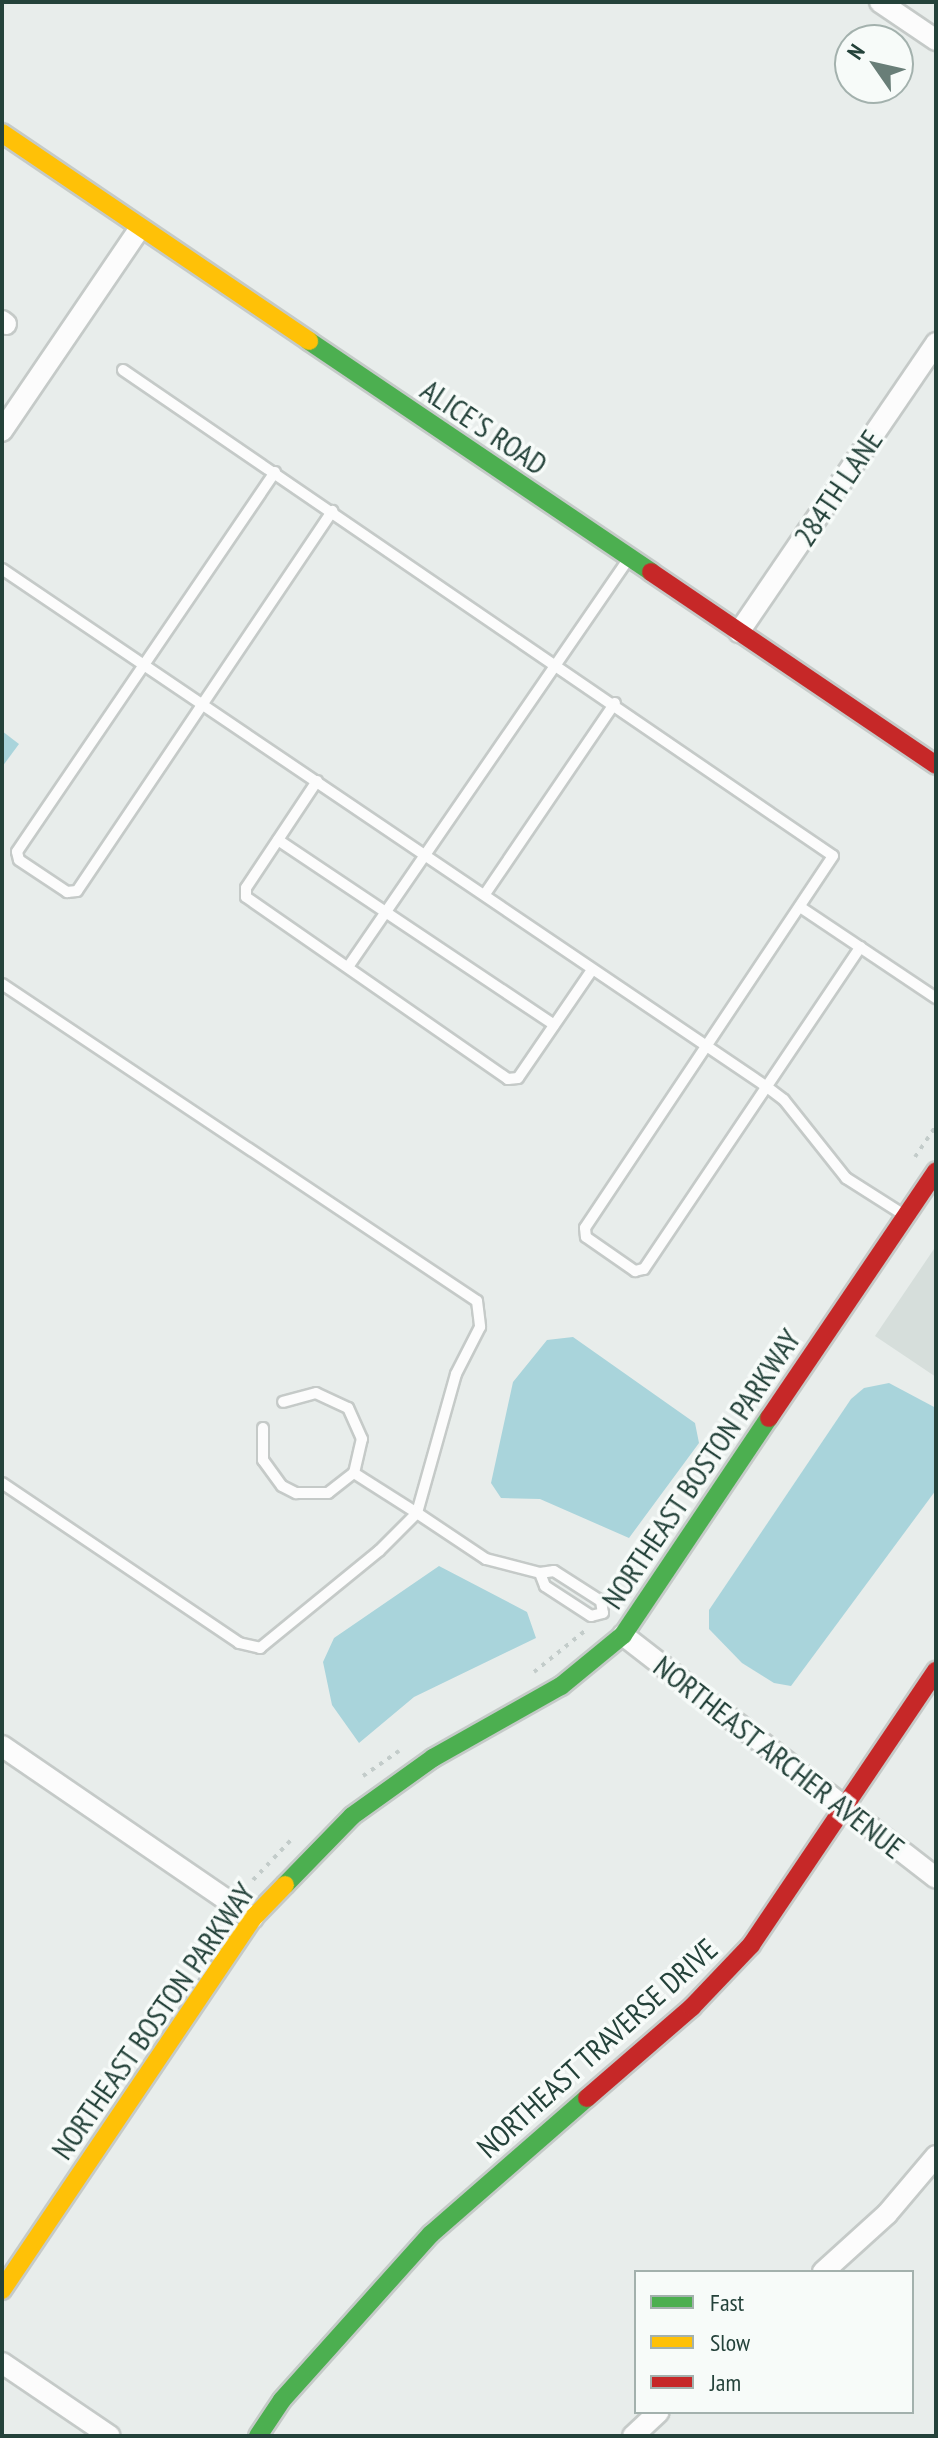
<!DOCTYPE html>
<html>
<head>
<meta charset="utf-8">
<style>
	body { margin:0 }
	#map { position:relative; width:938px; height:2438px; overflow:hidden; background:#e8edeb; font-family:"PT Sans Narrow",sans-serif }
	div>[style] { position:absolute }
	.built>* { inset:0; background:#d6dedb }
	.water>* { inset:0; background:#a9d4db }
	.path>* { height:4px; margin-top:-2px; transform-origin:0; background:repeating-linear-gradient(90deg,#c3ccca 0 4px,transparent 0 10px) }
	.roads { filter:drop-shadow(2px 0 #c5cac8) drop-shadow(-2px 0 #c5cac8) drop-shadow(0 2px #c5cac8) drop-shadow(0 -2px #c5cac8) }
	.lane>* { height:10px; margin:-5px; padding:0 5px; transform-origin:5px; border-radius:5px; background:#fcfcfc }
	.street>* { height:20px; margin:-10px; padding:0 10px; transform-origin:10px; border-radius:10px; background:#fcfcfc }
	.fast>* { height:18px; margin:-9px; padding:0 9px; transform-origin:9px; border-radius:9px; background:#4caf50 }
	.slow>* { height:18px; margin:-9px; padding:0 9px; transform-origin:9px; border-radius:9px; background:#ffc107 }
	.jam>* { height:18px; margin:-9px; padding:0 9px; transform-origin:9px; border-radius:9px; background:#c62828 }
	span { translate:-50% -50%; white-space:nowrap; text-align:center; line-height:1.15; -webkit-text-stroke:7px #f7fbf9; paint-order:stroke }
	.street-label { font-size:30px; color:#24423a }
	.frame { position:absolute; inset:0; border:4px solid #24423a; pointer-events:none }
	.legend { position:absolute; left:634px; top:2270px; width:280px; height:144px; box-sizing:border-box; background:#f7fbf9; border:2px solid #a3b1ad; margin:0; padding:10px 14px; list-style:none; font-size:24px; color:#24423a }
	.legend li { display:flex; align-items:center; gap:16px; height:40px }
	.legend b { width:40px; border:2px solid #a3b1ad }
	.north { position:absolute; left:834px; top:24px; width:80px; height:80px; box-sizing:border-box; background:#f7fbf9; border:2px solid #a3b1ad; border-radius:50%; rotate:304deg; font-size:22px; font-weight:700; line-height:32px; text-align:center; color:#24423a }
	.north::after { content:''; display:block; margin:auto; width:28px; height:36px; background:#697e78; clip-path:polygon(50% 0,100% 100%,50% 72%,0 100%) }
</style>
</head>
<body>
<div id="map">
	<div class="built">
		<i style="clip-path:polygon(936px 1246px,936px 1377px,875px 1336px)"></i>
	</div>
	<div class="water">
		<i style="clip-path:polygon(2px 731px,19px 744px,2px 767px)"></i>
		<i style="clip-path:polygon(573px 1337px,695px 1423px,699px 1443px,629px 1538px,540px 1499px,501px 1498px,491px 1483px,513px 1382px,547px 1340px)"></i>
		<i style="clip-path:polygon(889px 1383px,936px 1408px,936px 1490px,791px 1686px,774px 1683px,742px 1663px,709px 1629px,709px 1610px,851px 1399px,864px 1388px)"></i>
		<i style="clip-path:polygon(439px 1566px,527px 1612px,536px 1638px,414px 1697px,359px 1743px,332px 1705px,323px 1662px,334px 1638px)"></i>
	</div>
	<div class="path">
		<i style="left:915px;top:1157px;width:37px;rotate:-56deg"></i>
		<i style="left:534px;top:1672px;width:67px;rotate:-38.9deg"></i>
		<i style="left:363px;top:1776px;width:44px;rotate:-34.8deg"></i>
		<i style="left:253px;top:1880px;width:55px;rotate:-46.5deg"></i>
	</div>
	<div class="roads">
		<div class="lane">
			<i style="left:123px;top:370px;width:860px;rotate:34.39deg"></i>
			<i style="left:833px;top:856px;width:447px;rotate:123.7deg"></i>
			<i style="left:585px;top:1228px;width:9px;rotate:84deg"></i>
			<i style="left:586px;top:1237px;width:60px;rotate:34.8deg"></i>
			<i style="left:635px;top:1271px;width:9px;rotate:-13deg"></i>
			<i style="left:644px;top:1269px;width:388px;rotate:-56.1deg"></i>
			<i style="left:275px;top:472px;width:459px;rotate:124.2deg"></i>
			<i style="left:17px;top:852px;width:8px;rotate:76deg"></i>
			<i style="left:19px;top:860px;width:58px;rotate:33.7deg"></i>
			<i style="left:67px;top:892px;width:10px;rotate:-6deg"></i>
			<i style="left:77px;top:891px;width:458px;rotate:-56.1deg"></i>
			<i style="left:2px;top:569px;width:924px;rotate:34.1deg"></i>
			<i style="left:767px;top:1087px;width:21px;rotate:37deg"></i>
			<i style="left:784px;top:1100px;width:100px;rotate:51.5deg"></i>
			<i style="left:846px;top:1178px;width:69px;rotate:32.5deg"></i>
			<i style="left:317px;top:781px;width:128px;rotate:123.6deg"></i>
			<i style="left:246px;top:888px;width:9px;rotate:90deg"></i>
			<i style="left:246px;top:897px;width:319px;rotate:34.8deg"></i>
			<i style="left:508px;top:1079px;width:10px;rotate:-6deg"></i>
			<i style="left:518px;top:1078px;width:131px;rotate:-55.6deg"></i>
			<i style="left:278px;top:840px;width:332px;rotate:33.8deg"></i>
			<i style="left:485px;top:894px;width:231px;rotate:-55.8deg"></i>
			<i style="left:800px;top:907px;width:164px;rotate:33.8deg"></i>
			<i style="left:348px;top:967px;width:494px;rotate:-55.5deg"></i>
			<i style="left:2px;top:984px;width:571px;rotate:33.72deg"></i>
			<i style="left:477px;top:1301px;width:26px;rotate:83deg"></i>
			<i style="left:480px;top:1327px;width:53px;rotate:117.1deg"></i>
			<i style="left:456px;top:1374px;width:144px;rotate:105.7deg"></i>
			<i style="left:417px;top:1513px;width:75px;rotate:-147.6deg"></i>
			<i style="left:263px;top:1428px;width:32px;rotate:90deg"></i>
			<i style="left:263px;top:1460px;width:32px;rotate:54deg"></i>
			<i style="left:282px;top:1486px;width:16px;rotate:27deg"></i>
			<i style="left:296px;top:1493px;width:32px"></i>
			<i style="left:328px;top:1493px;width:33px;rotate:-38deg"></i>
			<i style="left:354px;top:1473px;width:35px;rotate:-77deg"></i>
			<i style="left:362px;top:1439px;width:34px;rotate:-114deg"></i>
			<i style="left:348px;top:1408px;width:35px;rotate:-155deg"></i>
			<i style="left:316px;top:1393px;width:34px;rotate:165deg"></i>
			<i style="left:2px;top:1483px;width:286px;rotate:34deg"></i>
			<i style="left:239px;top:1643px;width:22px;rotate:13deg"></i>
			<i style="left:260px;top:1648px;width:154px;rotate:-39.2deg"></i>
			<i style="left:379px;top:1551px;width:54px;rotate:-45deg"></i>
			<i style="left:417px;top:1513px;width:83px;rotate:33.7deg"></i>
			<i style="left:486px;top:1559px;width:56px;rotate:14.5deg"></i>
			<i style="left:554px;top:1571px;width:56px;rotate:32.6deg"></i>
			<i style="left:601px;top:1601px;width:12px;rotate:81deg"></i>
			<i style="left:603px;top:1613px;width:12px;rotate:166deg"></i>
			<i style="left:591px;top:1616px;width:55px;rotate:-146.9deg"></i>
			<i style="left:545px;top:1586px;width:14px;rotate:-111deg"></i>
			<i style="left:540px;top:1573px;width:14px;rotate:-8deg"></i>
		</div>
		<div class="street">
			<i style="left:880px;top:2px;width:68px;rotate:34.2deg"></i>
			<i style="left:2px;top:321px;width:5px;rotate:37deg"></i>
			<i style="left:2px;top:431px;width:245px;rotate:-55.8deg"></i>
			<i style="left:739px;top:632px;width:350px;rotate:-55.7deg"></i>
			<i style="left:623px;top:1635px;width:396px;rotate:37.8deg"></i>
			<i style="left:2px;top:1746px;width:304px;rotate:34.4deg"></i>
			<i style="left:823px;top:2272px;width:86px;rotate:-42.2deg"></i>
			<i style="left:887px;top:2214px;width:76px;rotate:-49.8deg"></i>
			<i style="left:2px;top:2363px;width:130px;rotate:34.1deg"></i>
			<i style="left:633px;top:2436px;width:35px;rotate:-43deg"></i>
		</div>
		<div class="fast">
			<i style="left:309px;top:341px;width:413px;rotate:34deg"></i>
			<i style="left:285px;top:1885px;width:96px;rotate:-45.8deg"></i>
			<i style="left:352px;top:1816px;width:100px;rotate:-35.6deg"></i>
			<i style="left:433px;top:1758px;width:147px;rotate:-29.4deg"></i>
			<i style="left:561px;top:1686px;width:80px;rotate:-39.4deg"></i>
			<i style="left:623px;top:1635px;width:262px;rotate:-56.1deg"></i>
			<i style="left:258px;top:2436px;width:43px;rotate:-56.3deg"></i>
			<i style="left:282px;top:2400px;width:223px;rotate:-48.1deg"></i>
			<i style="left:431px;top:2234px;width:207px;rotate:-41.1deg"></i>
		</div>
		<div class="slow">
			<i style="left:2px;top:133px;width:371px;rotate:34.1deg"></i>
			<i style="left:2px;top:2290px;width:449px;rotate:-56deg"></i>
			<i style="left:253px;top:1918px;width:46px;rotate:-45.9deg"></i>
		</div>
		<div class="jam">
			<i style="left:651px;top:572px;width:344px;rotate:34.1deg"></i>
			<i style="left:769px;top:1418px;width:298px;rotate:-55.9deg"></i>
			<i style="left:587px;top:2098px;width:139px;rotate:-40.9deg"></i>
			<i style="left:692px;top:2007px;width:86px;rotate:-46.4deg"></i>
			<i style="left:751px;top:1945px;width:331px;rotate:-56deg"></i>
		</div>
	</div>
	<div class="street-label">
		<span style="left:484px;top:427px;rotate:34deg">ALICE'S ROAD</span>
		<span style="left:838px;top:488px;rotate:-56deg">284TH LANE</span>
		<span style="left:701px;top:1469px;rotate:-56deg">NORTHEAST BOSTON PARKWAY</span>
		<span style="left:779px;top:1757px;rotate:38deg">NORTHEAST ARCHER AVENUE</span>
		<span style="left:153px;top:2021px;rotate:-55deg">NORTHEAST BOSTON PARKWAY</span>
		<span style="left:597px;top:2048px;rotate:-42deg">NORTHEAST TRAVERSE DRIVE</span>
	</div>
	<div class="frame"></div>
	<ul class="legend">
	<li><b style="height:10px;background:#4caf50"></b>Fast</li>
	<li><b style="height:10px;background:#ffc107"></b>Slow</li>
	<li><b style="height:10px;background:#c62828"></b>Jam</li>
	</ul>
	<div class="north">N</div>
</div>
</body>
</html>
